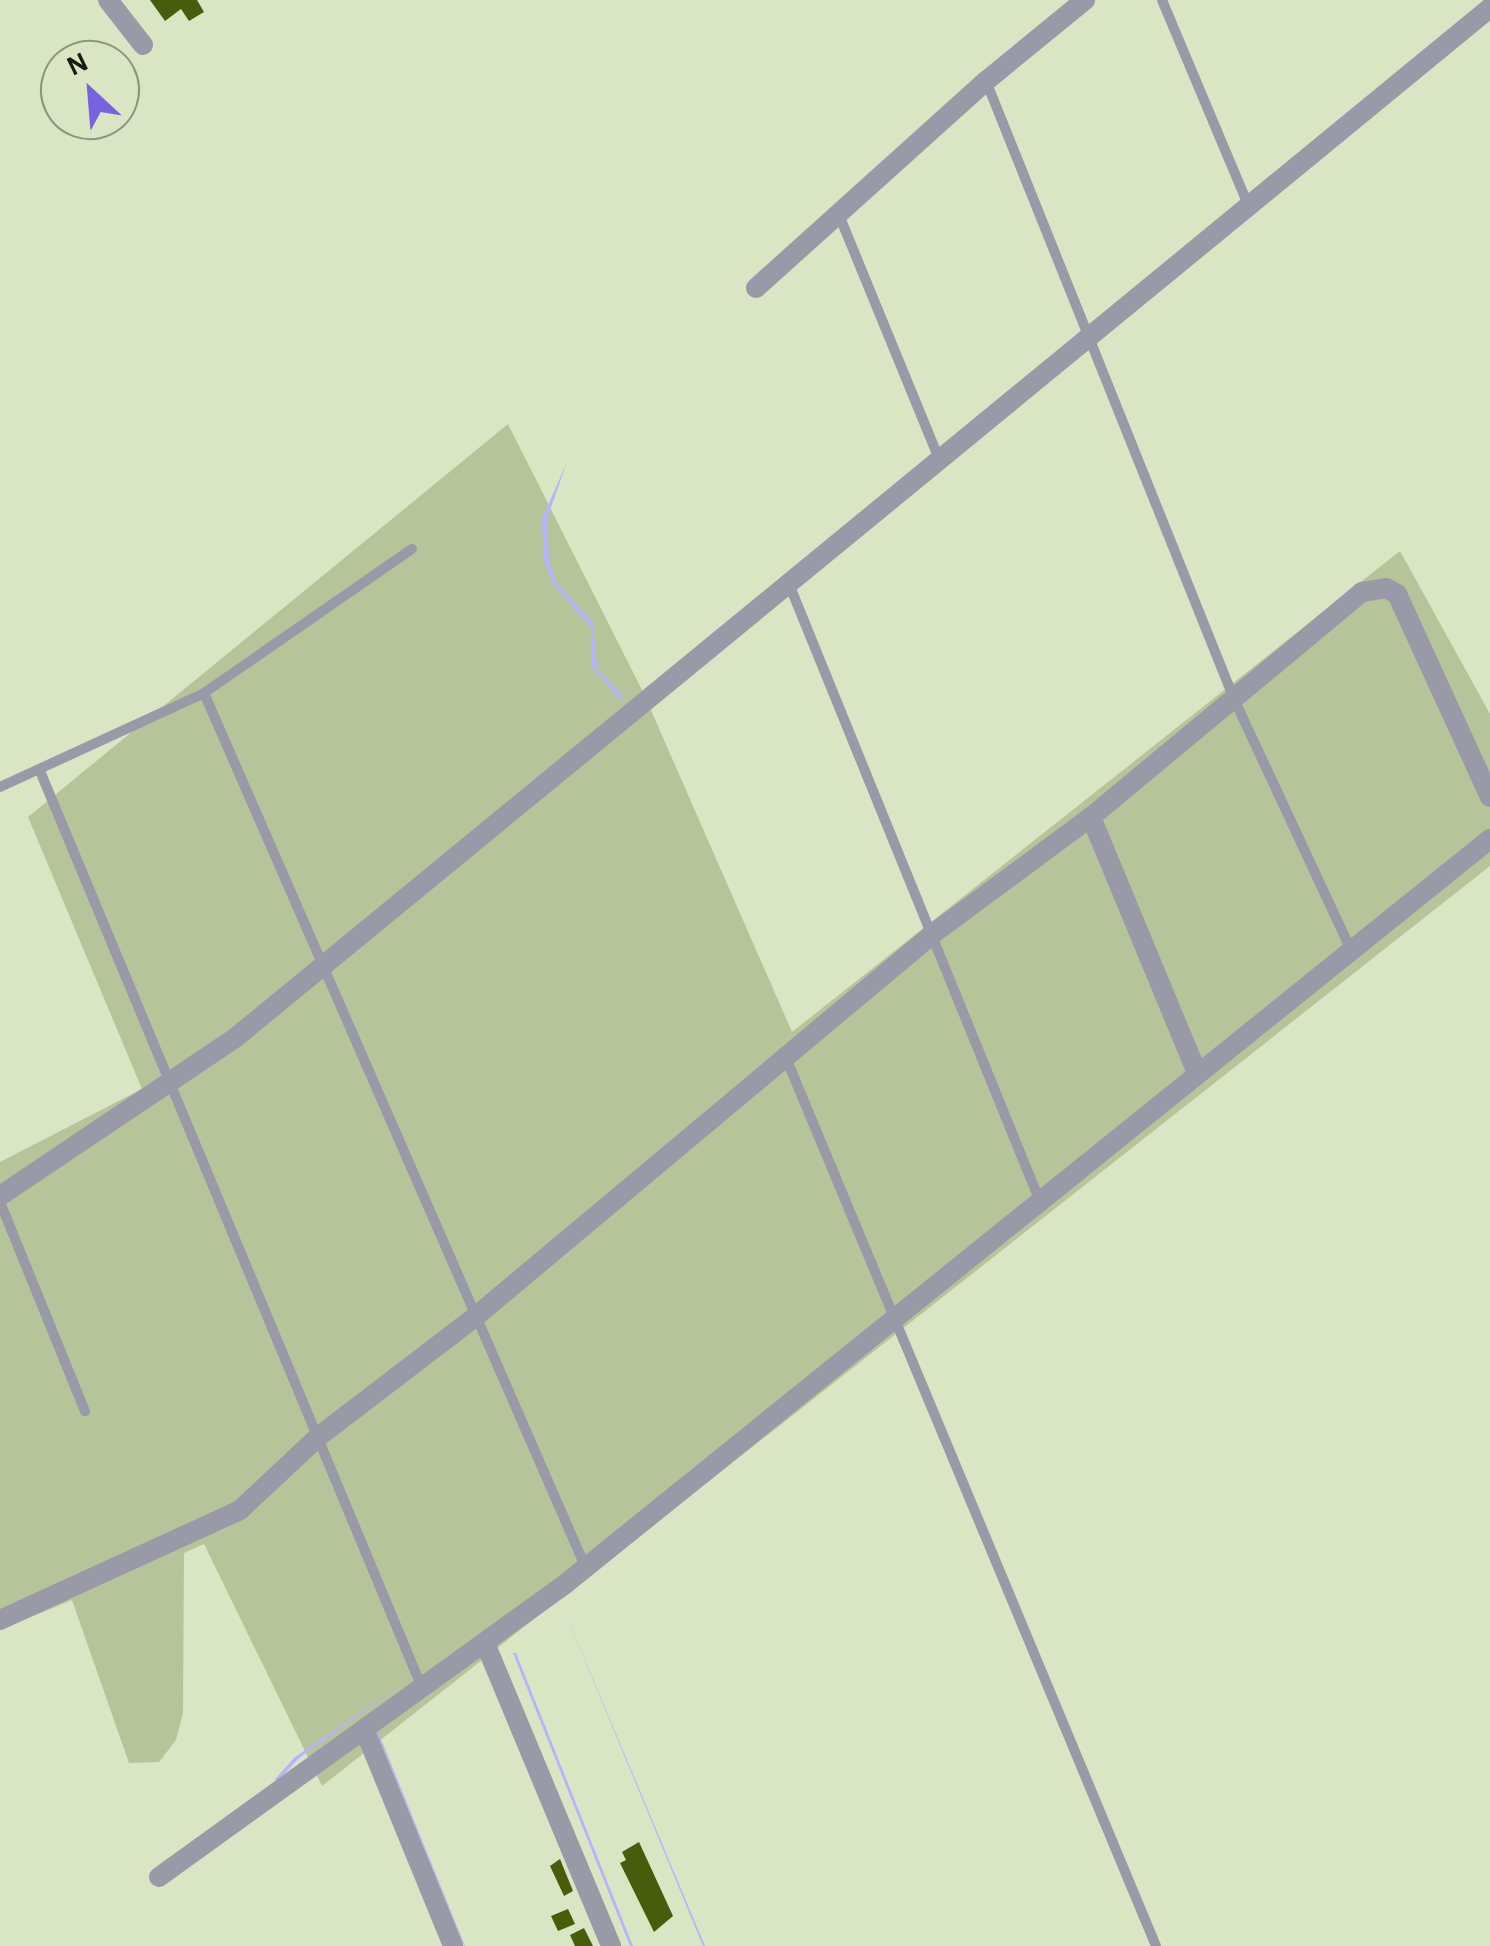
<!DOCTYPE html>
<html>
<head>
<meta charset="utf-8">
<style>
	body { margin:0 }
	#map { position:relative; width:1490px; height:1946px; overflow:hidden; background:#d9e5c3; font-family:"Alegreya Sans",sans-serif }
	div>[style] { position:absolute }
	.green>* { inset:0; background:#b5c599 }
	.water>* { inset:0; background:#b9b3fc }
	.building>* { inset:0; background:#485c0c }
	.lane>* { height:10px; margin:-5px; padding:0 5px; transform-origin:5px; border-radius:5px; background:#9a99a8 }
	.street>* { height:20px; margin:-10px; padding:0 10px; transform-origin:10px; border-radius:10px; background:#9a99a8 }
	span { translate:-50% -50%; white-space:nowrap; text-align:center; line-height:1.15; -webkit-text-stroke:10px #d9e5c3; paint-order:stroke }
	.north { position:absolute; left:40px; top:40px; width:100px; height:100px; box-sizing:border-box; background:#d9e5c3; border:2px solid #8c957b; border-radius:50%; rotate:334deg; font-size:28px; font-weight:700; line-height:40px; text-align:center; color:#181c10 }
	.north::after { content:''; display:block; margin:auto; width:35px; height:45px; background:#7962dd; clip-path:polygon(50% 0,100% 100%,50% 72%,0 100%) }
</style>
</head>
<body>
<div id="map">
	<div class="green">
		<i style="clip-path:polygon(508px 424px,643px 692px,792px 1032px,1400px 551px,1490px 714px,1490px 866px,322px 1786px,204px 1544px,184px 1553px,183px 1713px,176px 1740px,159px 1762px,129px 1763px,72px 1600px,0 1630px,0 1162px,142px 1089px,28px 817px)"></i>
	</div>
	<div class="water">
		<i style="clip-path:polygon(567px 462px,547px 519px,549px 561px,557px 584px,593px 622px,597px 669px,620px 692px,624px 704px,592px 667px,591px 627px,553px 584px,544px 560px,542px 519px)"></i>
		<i style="clip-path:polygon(560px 1600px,705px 1946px,703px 1946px)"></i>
		<i style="clip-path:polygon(513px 1653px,516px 1653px,633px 1946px,630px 1946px)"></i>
		<i style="clip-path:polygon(407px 1681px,298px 1759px,278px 1781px,275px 1779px,295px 1757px)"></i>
		<i style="clip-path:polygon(377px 1734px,379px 1734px,465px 1946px,464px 1946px)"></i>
	</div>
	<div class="building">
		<i style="clip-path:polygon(150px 0,197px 0,204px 12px,189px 21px,181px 9px,165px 21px)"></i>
		<i style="clip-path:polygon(639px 1842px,673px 1916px,654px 1932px,620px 1863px,626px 1860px,622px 1852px)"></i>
		<i style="clip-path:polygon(560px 1859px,573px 1891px,564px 1896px,550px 1866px)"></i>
		<i style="clip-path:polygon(568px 1909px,575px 1924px,558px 1931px,551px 1916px)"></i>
		<i style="clip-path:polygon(584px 1928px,593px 1946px,575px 1946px,570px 1935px)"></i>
	</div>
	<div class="lane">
		<i style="left:1162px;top:0;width:222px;rotate:67.2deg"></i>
		<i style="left:986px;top:81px;width:666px;rotate:68.13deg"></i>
		<i style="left:1234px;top:699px;width:277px;rotate:65deg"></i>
		<i style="left:839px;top:215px;width:264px;rotate:67.7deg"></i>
		<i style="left:789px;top:584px;width:664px;rotate:67.88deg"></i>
		<i style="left:204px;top:693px;width:953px;rotate:66.42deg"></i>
		<i style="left:40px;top:771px;width:993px;rotate:67.38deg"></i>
		<i style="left:0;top:787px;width:225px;rotate:-24.7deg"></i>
		<i style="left:204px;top:693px;width:253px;rotate:-34.7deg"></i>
		<i style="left:786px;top:1058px;width:962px;rotate:67.38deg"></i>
		<i style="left:0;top:1202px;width:226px;rotate:67.9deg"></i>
	</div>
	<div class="street">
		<i style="left:108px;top:0;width:57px;rotate:52.1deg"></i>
		<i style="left:756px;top:288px;width:309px;rotate:-42deg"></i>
		<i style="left:986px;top:81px;width:128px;rotate:-39.3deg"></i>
		<i style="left:1091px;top:817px;width:277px;rotate:67.5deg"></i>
		<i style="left:0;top:1196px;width:283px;rotate:-33.9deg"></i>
		<i style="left:235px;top:1038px;width:1624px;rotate:-39.38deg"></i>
		<i style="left:0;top:1620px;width:264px;rotate:-24.6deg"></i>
		<i style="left:240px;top:1510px;width:107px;rotate:-43.1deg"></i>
		<i style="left:318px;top:1437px;width:198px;rotate:-37.4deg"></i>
		<i style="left:475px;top:1317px;width:598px;rotate:-39.92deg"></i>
		<i style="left:934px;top:933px;width:195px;rotate:-36.5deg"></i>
		<i style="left:1091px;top:817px;width:352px;rotate:-39.7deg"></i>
		<i style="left:1362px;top:592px;width:24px;rotate:-9deg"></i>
		<i style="left:1386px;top:588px;width:13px;rotate:29deg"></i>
		<i style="left:1397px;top:594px;width:223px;rotate:65.4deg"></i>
		<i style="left:485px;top:1643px;width:328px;rotate:67.4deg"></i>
		<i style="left:365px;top:1731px;width:232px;rotate:67.7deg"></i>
		<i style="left:159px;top:1877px;width:499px;rotate:-35.8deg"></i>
		<i style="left:564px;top:1585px;width:1189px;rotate:-38.86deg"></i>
	</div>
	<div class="north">N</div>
</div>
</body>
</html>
